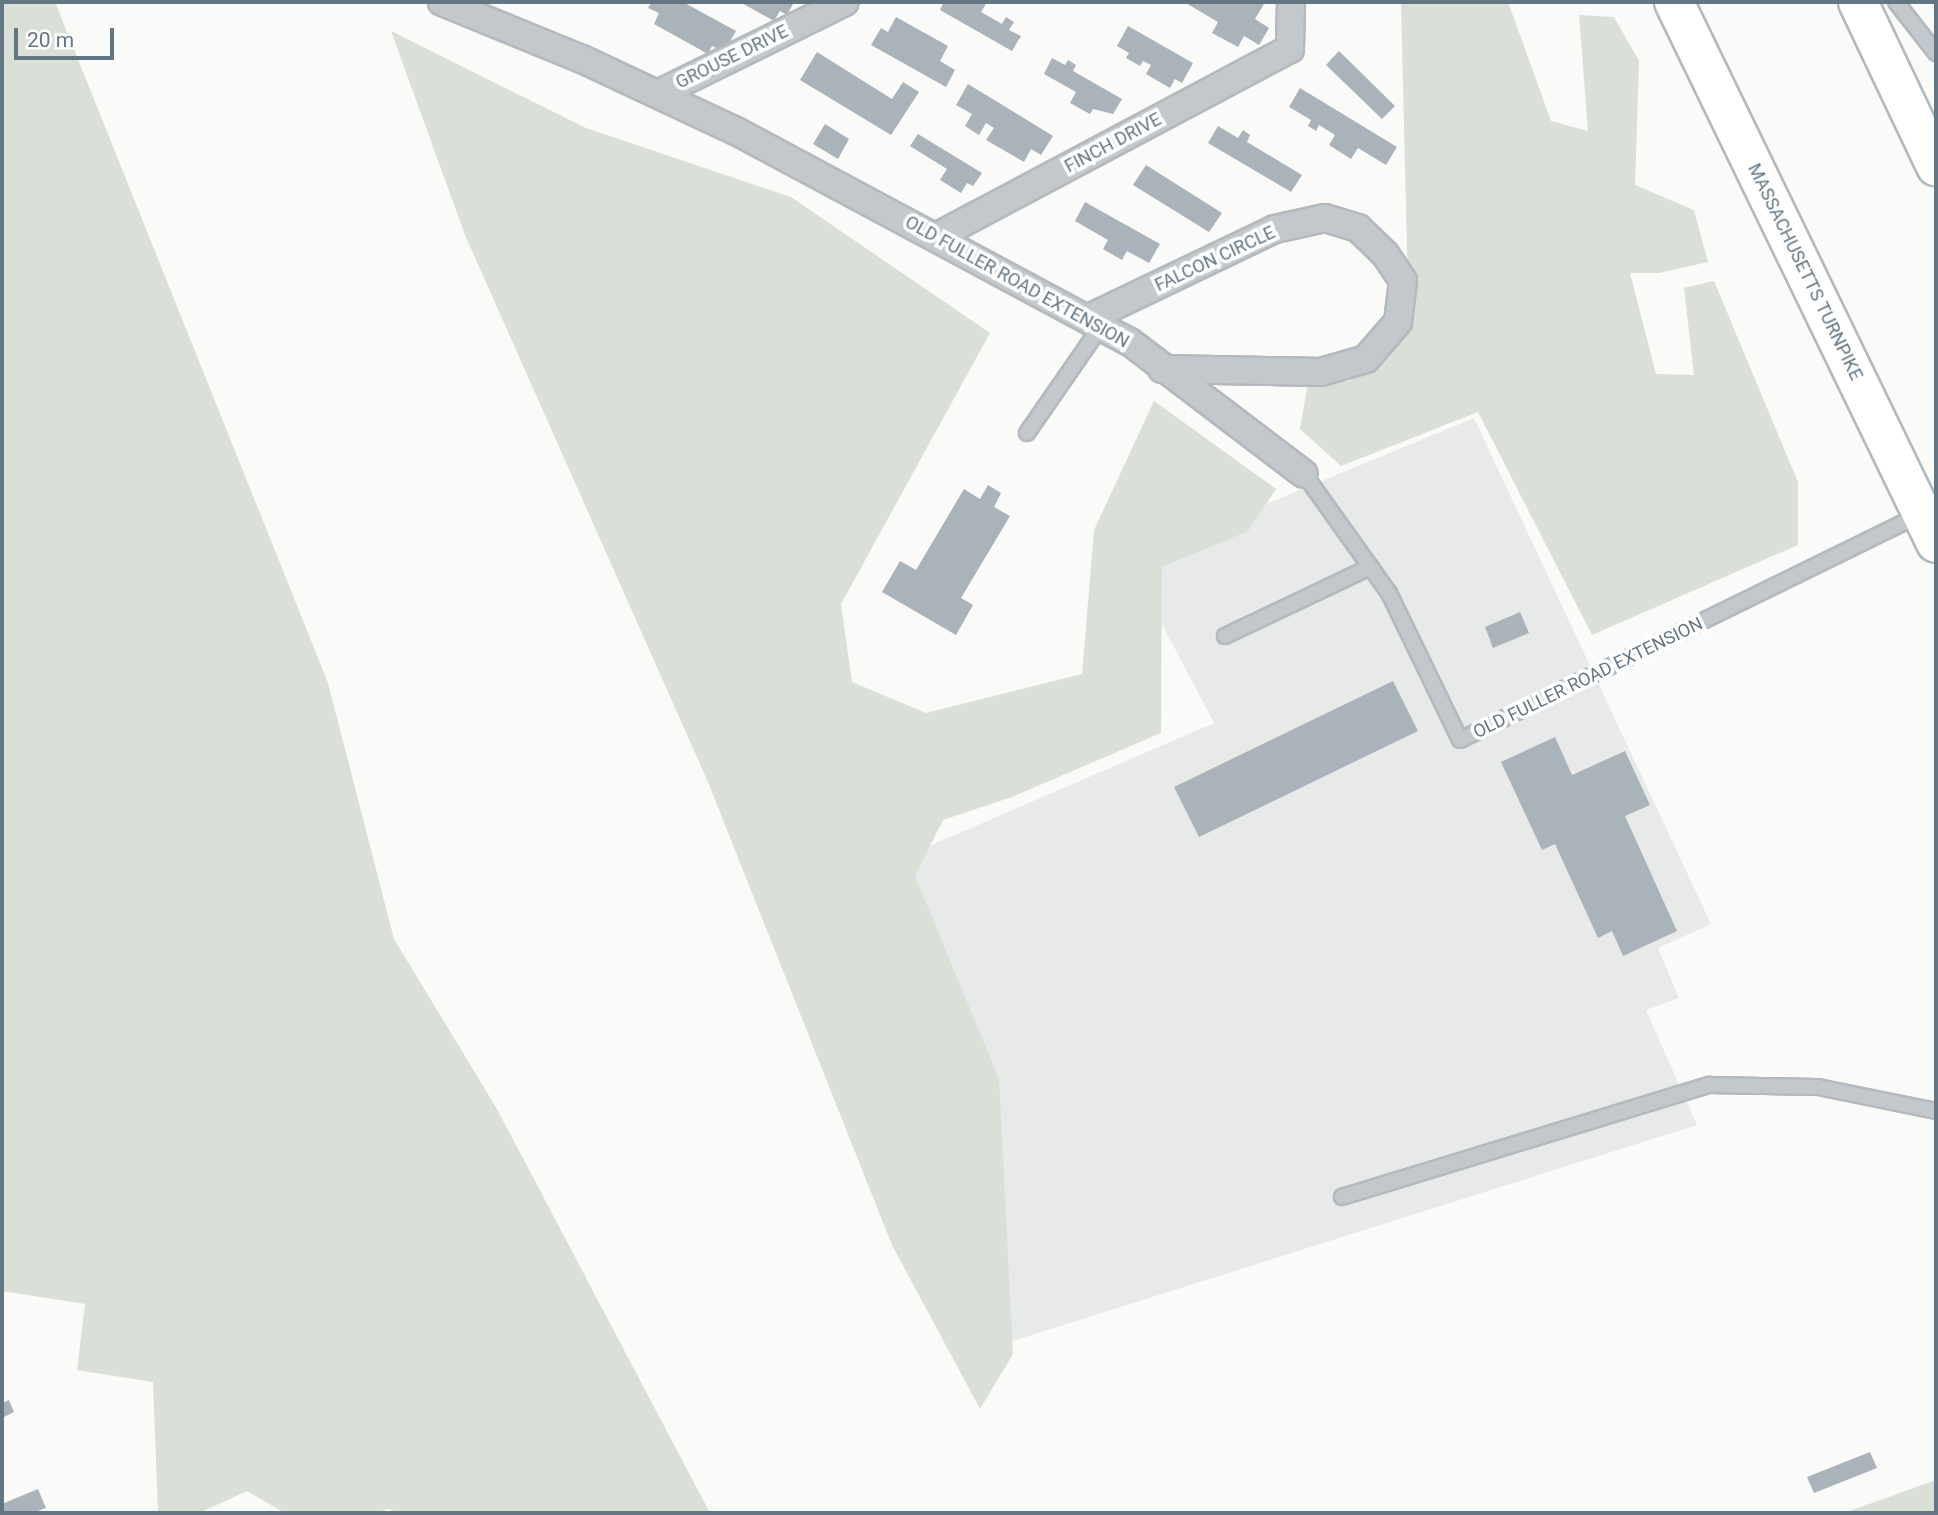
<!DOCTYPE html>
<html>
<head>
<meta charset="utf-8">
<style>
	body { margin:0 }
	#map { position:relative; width:1938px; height:1515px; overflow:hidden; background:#fafaf8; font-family:Roboto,sans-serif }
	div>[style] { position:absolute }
	.built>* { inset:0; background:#e8e9e9 }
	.green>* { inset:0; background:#dadfd7 }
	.building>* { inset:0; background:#aab3b9 }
	.roads { filter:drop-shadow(2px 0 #b4b9bd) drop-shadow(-2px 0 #b4b9bd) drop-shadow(0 2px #b4b9bd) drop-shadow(0 -2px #b4b9bd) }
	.service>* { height:14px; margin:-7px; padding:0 7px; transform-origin:7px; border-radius:7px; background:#c3c8cc }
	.minor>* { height:26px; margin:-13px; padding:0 13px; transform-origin:13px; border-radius:13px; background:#c3c8cc }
	.motorway>* { height:38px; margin:-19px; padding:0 19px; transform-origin:19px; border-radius:19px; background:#fff }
	span { translate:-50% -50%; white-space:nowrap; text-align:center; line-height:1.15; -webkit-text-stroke:7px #fff; paint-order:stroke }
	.street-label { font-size:18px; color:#657683 }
	.frame { position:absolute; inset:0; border:4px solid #657683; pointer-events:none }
	.scale { position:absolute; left:14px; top:28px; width:100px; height:32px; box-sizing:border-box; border:4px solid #657683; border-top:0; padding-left:9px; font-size:21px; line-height:24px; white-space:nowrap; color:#657683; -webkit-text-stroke:5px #fff; paint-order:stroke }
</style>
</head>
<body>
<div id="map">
	<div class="built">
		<i style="clip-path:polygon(1474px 418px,1711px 924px,1658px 948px,1679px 998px,1646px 1010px,1697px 1125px,997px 1346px,883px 866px,1214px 723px,1129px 561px)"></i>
	</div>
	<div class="green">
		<i style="clip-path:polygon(2px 2px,55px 2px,328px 683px,394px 939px,497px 1109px,710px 1513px,401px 1513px,387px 1509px,377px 1513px,285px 1513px,247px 1491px,199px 1513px,158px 1513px,153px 1382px,77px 1370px,85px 1304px,2px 1291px)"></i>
		<i style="clip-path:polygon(1401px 2px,1508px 2px,1551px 121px,1588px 131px,1579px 15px,1614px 17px,1639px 61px,1635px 185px,1694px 210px,1708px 262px,1659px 273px,1630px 273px,1656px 374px,1694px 375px,1684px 288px,1714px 281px,1798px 482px,1798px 545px,1592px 635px,1478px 412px,1341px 466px,1300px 429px,1308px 382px,1349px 381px,1409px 333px)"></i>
		<i style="clip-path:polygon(391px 31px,586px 128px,791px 197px,990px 333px,841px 604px,852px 682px,926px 713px,1082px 674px,1094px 530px,1154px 401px,1276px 489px,1248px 531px,1162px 567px,1161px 733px,1012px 797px,943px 820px,915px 876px,999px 1079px,1013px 1354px,980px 1409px,892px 1245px,708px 782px,465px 235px)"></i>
		<i style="clip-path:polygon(1936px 1480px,1936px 1513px,1844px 1513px)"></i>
	</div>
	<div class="building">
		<i style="clip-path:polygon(652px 2px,683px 2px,736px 31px,724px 52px,712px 46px,708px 54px,654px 24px,659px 13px,648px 8px)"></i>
		<i style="clip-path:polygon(740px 2px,794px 2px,787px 15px,780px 11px,774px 21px)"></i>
		<i style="clip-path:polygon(944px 2px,987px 2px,981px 12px,1002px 24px,1006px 17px,1014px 22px,1009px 30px,1021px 36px,1012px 51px,940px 10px)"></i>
		<i style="clip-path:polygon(1184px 2px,1259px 2px,1264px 4px,1255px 19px,1269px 28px,1259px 45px,1244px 36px,1238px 47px,1212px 33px,1218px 22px)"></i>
		<i style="clip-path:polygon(896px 17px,948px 46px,940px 61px,955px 70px,946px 87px,871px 45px,881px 28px,888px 32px)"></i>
		<i style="clip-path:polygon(1128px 26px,1193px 63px,1182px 83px,1175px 79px,1170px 88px,1146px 74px,1151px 65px,1143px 61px,1140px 66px,1126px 58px,1129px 53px,1117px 46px)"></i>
		<i style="clip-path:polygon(1339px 51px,1395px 106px,1382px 119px,1326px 65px)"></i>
		<i style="clip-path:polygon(817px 52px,892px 99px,903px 82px,919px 92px,891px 135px,800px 80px)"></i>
		<i style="clip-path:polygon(1052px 58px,1065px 65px,1068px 60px,1076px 65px,1073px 71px,1122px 99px,1113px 114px,1093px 109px,1090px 114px,1070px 103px,1076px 92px,1044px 74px)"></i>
		<i style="clip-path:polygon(968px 84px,1053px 136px,1041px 155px,1031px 149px,1024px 162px,986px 140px,994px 128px,986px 123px,979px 135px,965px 126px,972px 114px,956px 105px)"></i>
		<i style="clip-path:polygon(1300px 88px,1397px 147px,1386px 165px,1358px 148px,1351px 159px,1329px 145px,1335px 135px,1319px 125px,1316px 131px,1308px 126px,1311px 120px,1289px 107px)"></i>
		<i style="clip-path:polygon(825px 124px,849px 139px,838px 159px,813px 144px)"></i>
		<i style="clip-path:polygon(1218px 126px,1238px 138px,1243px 130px,1250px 135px,1247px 142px,1302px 175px,1291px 192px,1208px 143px)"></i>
		<i style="clip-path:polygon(918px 134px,982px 173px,973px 186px,967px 183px,961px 193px,940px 180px,947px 169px,910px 146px)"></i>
		<i style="clip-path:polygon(1146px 165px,1222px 213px,1209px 232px,1133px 185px)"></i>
		<i style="clip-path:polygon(1085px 202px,1160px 244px,1149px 263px,1127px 251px,1122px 260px,1103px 249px,1108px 240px,1075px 221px)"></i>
		<i style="clip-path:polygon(988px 485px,1001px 493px,994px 507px,1010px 516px,961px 598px,973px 605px,956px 635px,882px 592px,900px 561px,916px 570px,964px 489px,980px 499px)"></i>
		<i style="clip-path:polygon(1520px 612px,1529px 633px,1493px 648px,1485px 627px)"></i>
		<i style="clip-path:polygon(1393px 681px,1418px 731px,1199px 837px,1174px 787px)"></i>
		<i style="clip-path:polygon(1555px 737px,1572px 775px,1625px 751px,1650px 805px,1625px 816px,1677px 931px,1623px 956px,1612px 931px,1598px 938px,1555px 844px,1542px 850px,1501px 762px)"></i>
		<i style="clip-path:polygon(9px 1400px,14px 1412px,2px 1418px,2px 1403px)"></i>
		<i style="clip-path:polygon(1870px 1452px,1877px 1468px,1814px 1493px,1807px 1477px)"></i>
		<i style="clip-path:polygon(38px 1489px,46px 1508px,32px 1513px,2px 1513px,2px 1504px)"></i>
	</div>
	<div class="roads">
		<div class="service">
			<i style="left:1896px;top:2px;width:65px;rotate:51.9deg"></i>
			<i style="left:1027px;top:433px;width:130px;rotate:-55.3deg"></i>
			<i style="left:1304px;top:474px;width:146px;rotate:54.5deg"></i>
			<i style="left:1389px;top:593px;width:163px;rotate:64.2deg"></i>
			<i style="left:1460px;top:740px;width:511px;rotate:-26.11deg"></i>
			<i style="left:1225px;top:636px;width:161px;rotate:-25.4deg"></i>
			<i style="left:1342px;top:1197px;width:384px;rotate:-17deg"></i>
			<i style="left:1709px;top:1085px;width:109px;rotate:1.1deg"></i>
			<i style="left:1818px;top:1087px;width:120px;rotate:11.5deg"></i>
		</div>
		<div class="minor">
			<i style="left:442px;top:2px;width:151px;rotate:22.2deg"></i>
			<i style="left:582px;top:59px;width:170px;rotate:25.1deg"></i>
			<i style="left:736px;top:131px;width:447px;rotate:28.2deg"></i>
			<i style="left:1130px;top:342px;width:218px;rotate:37.2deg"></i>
			<i style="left:658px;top:94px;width:208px;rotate:-26.2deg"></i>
			<i style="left:936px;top:237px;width:401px;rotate:-28deg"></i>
			<i style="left:1290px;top:49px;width:47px;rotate:-88.8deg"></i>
			<i style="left:1087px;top:319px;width:208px;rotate:-25.6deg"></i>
			<i style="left:1275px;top:229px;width:51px;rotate:-12.4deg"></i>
			<i style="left:1325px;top:218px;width:34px;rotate:17deg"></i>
			<i style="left:1358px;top:228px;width:37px;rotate:44deg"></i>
			<i style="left:1385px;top:254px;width:32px;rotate:56deg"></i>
			<i style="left:1403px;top:281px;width:41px;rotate:97deg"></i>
			<i style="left:1398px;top:322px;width:49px;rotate:130.9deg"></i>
			<i style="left:1366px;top:359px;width:47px;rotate:163.9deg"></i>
			<i style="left:1321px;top:372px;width:159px;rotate:-178.9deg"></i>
		</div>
		<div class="motorway">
			<i style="left:1674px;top:2px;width:601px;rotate:64.16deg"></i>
			<i style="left:1858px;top:2px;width:182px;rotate:64.6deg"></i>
		</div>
	</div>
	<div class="street-label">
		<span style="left:732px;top:57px;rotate:-26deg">GROUSE DRIVE</span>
		<span style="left:1113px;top:143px;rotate:-28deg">FINCH DRIVE</span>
		<span style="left:1215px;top:259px;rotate:-25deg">FALCON CIRCLE</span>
		<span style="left:1805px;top:272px;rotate:64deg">MASSACHUSETTS TURNPIKE</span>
		<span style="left:1017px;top:282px;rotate:29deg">OLD FULLER ROAD EXTENSION</span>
		<span style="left:1588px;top:678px;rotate:-26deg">OLD FULLER ROAD EXTENSION</span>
	</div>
	<div class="frame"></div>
	<div class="scale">20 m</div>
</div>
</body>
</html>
